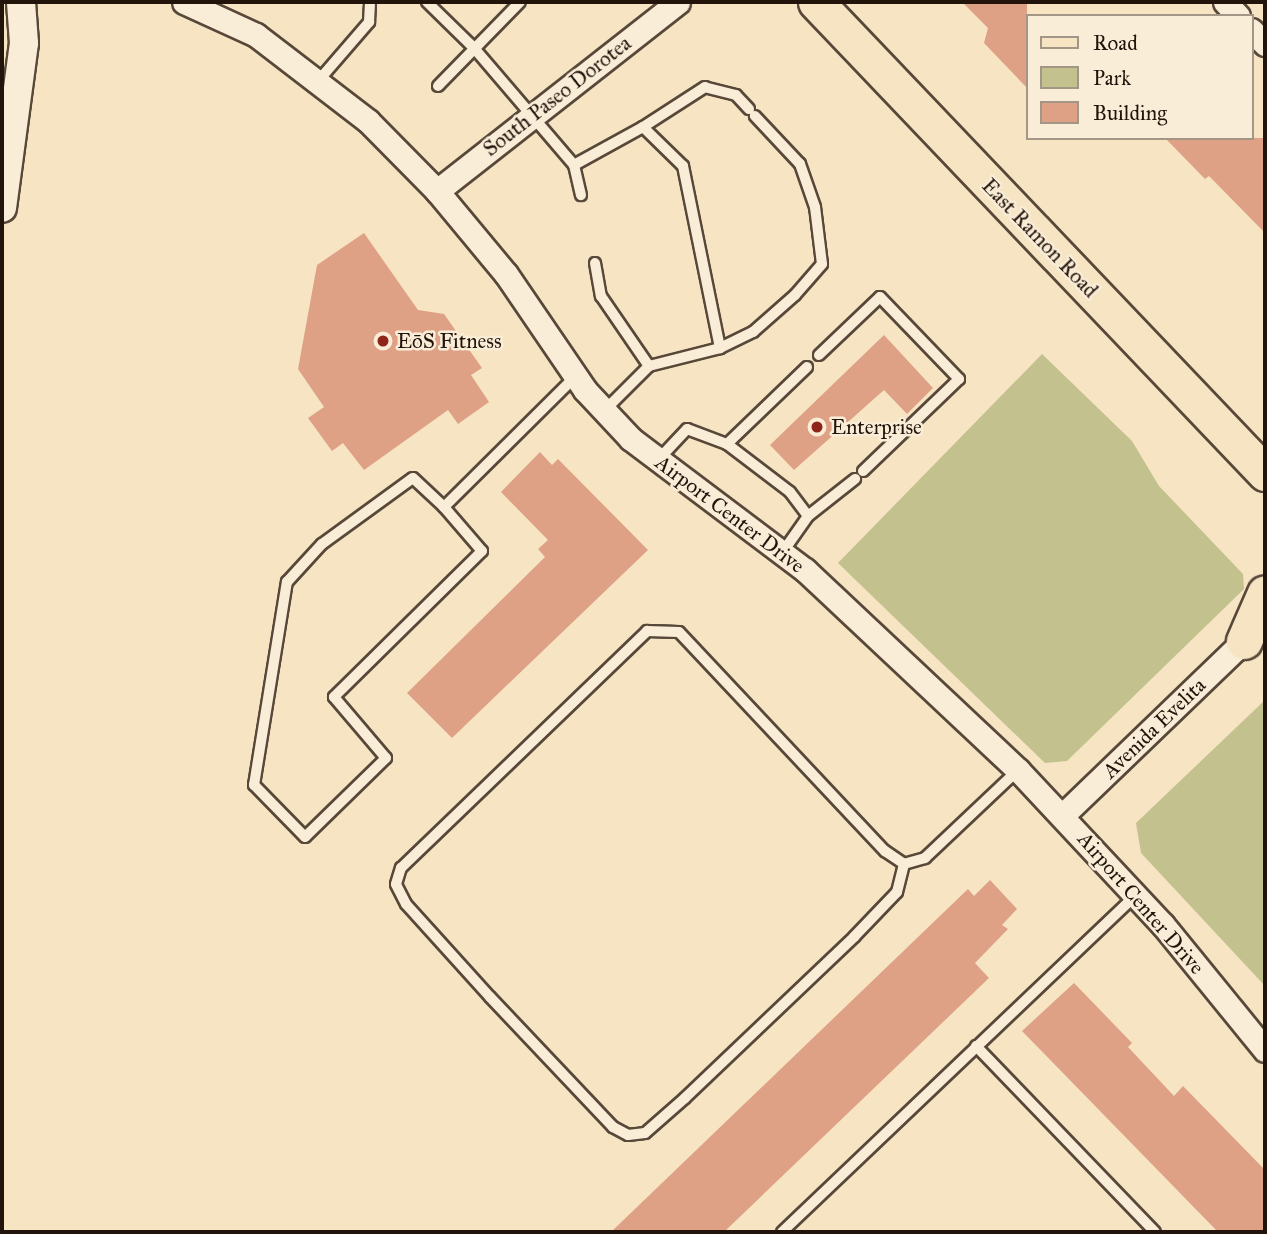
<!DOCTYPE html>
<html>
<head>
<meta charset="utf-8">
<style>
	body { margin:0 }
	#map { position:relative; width:1267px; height:1234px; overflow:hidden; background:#f6e4c3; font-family:"IM FELL Great Primer",serif }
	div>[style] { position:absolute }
	.green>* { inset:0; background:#c3c28f }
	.building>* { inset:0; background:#dfa186 }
	.roads { filter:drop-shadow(2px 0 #584839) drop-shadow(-2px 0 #584839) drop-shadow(0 2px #584839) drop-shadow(0 -2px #584839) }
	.service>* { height:10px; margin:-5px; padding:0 5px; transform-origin:5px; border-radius:5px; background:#f9edd8 }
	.minor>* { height:23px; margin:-11.5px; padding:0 11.5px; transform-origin:11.5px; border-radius:11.5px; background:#f9edd8 }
	.tertiary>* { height:28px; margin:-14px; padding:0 14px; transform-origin:14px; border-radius:14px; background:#f9edd8 }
	.primary>* { height:35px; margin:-17.5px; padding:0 17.5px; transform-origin:17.5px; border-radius:17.5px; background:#f6e4c3 }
	.dots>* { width:19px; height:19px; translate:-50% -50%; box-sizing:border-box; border:4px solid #f9edd8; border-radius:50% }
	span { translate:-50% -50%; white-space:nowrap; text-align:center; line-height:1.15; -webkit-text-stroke:5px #f9edd8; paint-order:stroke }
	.street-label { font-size:21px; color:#23140b }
	.poi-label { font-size:21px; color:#23140b }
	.left { translate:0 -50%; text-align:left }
	.frame { position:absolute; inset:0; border:4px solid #23140b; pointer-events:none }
	.legend { position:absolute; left:1026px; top:14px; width:228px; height:126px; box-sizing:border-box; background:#f9edd8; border:2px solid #a39686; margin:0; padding:9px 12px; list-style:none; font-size:21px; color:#23140b }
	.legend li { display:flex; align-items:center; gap:14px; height:35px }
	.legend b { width:35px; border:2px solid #a39686 }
</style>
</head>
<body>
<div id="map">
	<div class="green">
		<i style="clip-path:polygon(1042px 354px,1132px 441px,1159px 486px,1243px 574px,1244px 589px,1067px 761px,1045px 763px,838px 563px)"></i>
		<i style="clip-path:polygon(1265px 700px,1265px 986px,1141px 853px,1136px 823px)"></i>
	</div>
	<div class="building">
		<i style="clip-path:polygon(962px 2px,1027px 2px,1027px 88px,984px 43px,988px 28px)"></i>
		<i style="clip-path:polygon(1165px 138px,1265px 138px,1265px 233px,1209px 176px,1205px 179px)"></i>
		<i style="clip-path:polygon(364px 233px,418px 310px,444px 314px,482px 368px,471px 375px,489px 402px,458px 424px,448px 410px,364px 470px,343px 443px,332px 451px,308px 418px,324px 407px,298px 369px,317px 265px)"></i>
		<i style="clip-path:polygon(884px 335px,933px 388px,907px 414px,884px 390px,794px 470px,770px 445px)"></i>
		<i style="clip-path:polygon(540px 452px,552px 465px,558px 459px,648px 550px,452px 738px,407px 693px,545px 557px,538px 549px,548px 540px,501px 492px)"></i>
		<i style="clip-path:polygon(990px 880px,1017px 909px,1002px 925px,1008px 929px,975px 963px,989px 978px,724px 1232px,611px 1232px,968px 889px,974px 896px)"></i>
		<i style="clip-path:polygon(1074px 983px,1132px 1043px,1128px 1047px,1174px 1096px,1183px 1086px,1265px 1170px,1265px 1232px,1218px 1232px,1022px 1031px)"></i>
	</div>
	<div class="roads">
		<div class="service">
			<i style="left:427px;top:2px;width:66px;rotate:44.4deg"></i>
			<i style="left:474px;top:48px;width:154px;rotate:49.5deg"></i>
			<i style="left:574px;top:165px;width:31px;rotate:77deg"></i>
			<i style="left:319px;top:80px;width:77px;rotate:-49.2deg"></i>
			<i style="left:369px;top:22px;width:20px;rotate:-87deg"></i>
			<i style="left:438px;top:86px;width:117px;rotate:-45.7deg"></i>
			<i style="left:749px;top:109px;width:19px;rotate:-133deg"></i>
			<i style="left:736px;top:95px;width:32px;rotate:-166deg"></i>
			<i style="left:705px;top:87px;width:74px;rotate:147.2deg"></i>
			<i style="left:643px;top:127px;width:56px;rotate:44.3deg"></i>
			<i style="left:683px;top:166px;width:186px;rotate:78.5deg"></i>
			<i style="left:720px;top:348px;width:37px;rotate:-26deg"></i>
			<i style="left:753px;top:332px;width:56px;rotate:-41.4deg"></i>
			<i style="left:795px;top:295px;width:41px;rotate:-48.9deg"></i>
			<i style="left:822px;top:264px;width:57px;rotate:-97deg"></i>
			<i style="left:815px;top:207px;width:46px;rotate:-109.2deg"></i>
			<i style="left:800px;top:164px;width:66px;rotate:-133.2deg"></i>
			<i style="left:574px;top:165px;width:79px;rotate:-28.8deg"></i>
			<i style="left:595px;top:263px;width:34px;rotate:80deg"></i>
			<i style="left:601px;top:296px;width:85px;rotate:55.6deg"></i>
			<i style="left:649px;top:366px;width:64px;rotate:135deg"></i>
			<i style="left:819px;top:355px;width:84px;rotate:-43.6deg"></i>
			<i style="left:880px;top:297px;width:114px;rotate:46.1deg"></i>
			<i style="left:959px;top:379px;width:133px;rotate:136.2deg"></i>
			<i style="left:649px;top:366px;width:73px;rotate:-14.2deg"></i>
			<i style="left:727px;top:444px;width:111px;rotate:-43.9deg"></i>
			<i style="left:657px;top:461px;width:44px;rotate:-46.8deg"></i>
			<i style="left:687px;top:429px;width:43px;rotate:20.6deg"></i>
			<i style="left:727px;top:444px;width:79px;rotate:37.3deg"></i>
			<i style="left:790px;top:492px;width:30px;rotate:53deg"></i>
			<i style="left:808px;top:516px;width:45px;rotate:125.1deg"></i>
			<i style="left:444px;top:507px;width:58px;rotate:49.2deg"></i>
			<i style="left:482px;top:551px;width:208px;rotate:135.4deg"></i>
			<i style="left:334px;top:697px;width:80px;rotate:49.6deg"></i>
			<i style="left:386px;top:758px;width:113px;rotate:135.7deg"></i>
			<i style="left:305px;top:837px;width:73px;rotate:-134.4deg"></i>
			<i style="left:254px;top:785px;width:206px;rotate:-80.8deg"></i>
			<i style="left:287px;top:582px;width:52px;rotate:-47.4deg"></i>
			<i style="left:322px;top:544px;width:112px;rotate:-36deg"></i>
			<i style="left:413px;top:478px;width:42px;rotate:43.1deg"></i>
			<i style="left:444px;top:507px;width:185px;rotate:-44.8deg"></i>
			<i style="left:808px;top:516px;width:60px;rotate:-38.2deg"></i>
			<i style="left:904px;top:864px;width:29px;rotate:104deg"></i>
			<i style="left:897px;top:892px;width:62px;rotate:133.7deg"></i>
			<i style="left:854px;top:937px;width:233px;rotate:136.4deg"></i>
			<i style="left:685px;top:1098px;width:53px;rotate:138.8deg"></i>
			<i style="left:645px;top:1133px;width:17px;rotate:173deg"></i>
			<i style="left:628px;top:1135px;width:17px;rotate:-152deg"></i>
			<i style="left:613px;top:1127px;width:179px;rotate:-133.4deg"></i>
			<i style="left:490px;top:997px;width:125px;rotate:-132.1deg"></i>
			<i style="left:406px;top:904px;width:22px;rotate:-117deg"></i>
			<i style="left:396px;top:884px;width:17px;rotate:-73deg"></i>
			<i style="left:401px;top:868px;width:342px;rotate:-43.9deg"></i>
			<i style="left:647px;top:631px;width:32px;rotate:2deg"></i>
			<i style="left:679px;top:632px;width:301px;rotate:46.8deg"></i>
			<i style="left:885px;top:851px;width:23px;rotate:34deg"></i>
			<i style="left:904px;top:864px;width:22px;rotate:-16deg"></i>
			<i style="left:925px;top:858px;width:128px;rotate:-43.4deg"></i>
			<i style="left:976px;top:1046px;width:258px;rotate:46.1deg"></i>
			<i style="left:782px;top:1232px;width:489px;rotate:-43.6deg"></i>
		</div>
		<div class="minor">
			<i style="left:184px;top:2px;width:79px;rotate:24.6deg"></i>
			<i style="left:256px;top:35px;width:141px;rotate:37.5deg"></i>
			<i style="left:368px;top:121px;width:98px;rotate:45.4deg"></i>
			<i style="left:437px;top:191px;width:108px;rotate:50.3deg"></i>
			<i style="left:506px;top:274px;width:140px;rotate:55.7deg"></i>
			<i style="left:585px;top:390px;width:67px;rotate:46.8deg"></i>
			<i style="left:631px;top:439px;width:218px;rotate:37deg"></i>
			<i style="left:805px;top:570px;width:292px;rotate:43.2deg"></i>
			<i style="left:1018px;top:770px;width:212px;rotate:46.9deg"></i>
			<i style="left:1163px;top:925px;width:161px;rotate:50.8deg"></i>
			<i style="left:1225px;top:2px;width:19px;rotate:47deg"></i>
			<i style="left:1251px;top:30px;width:20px;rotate:45deg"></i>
			<i style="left:437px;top:191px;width:306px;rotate:-38.1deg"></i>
			<i style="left:1064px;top:814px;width:250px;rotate:-43.9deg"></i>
		</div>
		<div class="tertiary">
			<i style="left:2px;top:208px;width:166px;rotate:-82.4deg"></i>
			<i style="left:24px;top:43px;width:41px;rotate:-94.2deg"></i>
		</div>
		<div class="primary">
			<i style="left:816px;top:2px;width:651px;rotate:46.37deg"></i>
			<i style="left:1244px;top:641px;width:52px;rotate:-66.4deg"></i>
		</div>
	</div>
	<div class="dots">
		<i style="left:383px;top:341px;background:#8f2418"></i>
		<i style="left:817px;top:427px;background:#8f2418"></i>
	</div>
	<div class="street-label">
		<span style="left:557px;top:96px;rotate:-38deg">South Paseo Dorotea</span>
		<span style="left:1040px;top:238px;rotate:46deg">East Ramon Road</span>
		<span style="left:730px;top:514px;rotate:37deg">Airport Center Drive</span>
		<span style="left:1154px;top:728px;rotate:-44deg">Avenida Evelita</span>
		<span style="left:1141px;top:903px;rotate:49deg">Airport Center Drive</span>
	</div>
	<div class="poi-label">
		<span class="left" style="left:397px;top:341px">EōS Fitness</span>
		<span class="left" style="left:831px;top:427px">Enterprise</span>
	</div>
	<div class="frame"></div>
	<ul class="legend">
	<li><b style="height:9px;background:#f6e4c3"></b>Road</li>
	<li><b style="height:19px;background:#c3c28f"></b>Park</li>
	<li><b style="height:19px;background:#dfa186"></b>Building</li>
	</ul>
</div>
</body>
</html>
